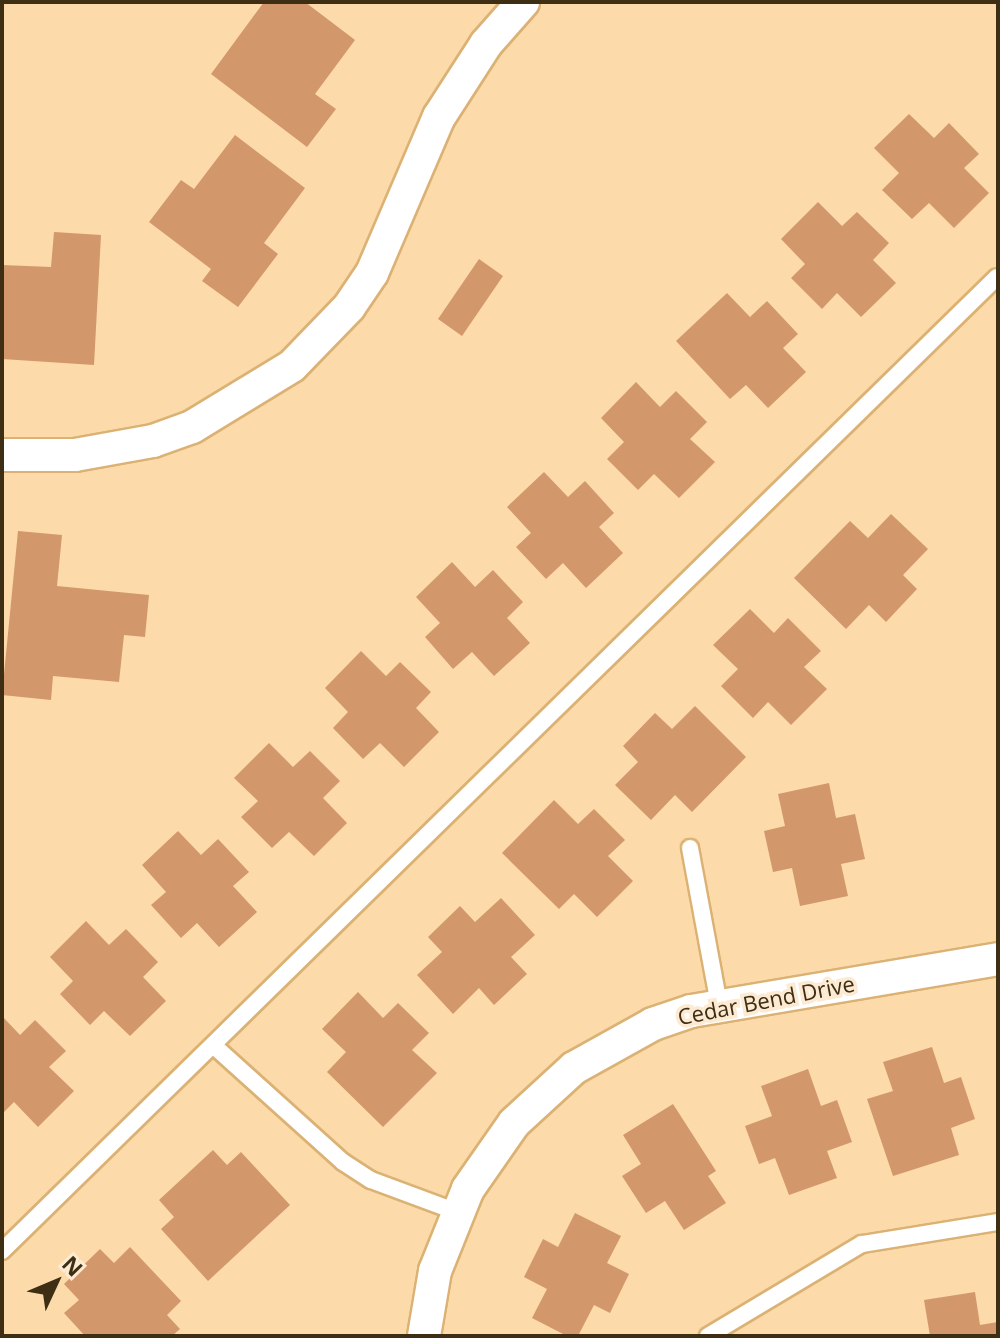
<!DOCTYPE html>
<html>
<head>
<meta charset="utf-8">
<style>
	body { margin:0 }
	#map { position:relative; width:1000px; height:1338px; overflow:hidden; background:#fcdaa9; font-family:"Open Sans",sans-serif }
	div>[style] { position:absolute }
	.building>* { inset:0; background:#d3976c }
	.roads { filter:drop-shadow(2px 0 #dbb274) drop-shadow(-2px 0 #dbb274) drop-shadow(0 2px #dbb274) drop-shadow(0 -2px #dbb274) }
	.lane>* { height:16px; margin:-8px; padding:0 8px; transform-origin:8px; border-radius:8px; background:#fff }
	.street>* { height:32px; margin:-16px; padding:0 16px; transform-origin:16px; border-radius:16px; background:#fff }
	span { translate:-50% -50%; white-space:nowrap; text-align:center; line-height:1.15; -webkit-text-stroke:7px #fcead2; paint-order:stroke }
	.street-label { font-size:22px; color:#3e2e14 }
	.frame { position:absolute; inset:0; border:4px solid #3e2e14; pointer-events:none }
	.north { position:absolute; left:16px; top:1242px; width:80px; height:80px; -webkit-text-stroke:6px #fcead2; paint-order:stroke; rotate:46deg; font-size:22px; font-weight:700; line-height:32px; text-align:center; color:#3e2e14 }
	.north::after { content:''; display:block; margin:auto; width:28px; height:36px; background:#3e2e14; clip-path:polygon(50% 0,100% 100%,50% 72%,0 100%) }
</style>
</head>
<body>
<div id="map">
	<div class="building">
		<i style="clip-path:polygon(264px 2px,305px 2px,355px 40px,315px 94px,336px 109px,307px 147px,211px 74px)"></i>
		<i style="clip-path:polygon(909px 114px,934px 138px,949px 123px,979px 154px,964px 168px,989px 193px,954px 228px,929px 203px,912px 219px,882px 190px,899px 173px,874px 148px)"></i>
		<i style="clip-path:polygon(235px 135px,305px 188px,264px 243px,278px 254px,238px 307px,202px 281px,211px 269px,149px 222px,181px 180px,194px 189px)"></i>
		<i style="clip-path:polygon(818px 202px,842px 226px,857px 212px,889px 243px,873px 260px,896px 283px,861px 317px,837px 293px,822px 309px,791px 278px,805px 264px,781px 239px)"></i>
		<i style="clip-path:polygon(54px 232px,101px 235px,94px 365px,2px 359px,2px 265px,51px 267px)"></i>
		<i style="clip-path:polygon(479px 259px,503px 276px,462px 336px,438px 319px)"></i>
		<i style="clip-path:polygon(727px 293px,750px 317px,767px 301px,798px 334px,783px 348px,806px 372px,768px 408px,746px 385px,730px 399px,676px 341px)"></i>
		<i style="clip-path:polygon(636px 382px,660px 407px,676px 391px,707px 422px,690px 439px,715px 462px,679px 498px,654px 474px,638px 490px,607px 459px,624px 442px,601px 418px)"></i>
		<i style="clip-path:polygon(544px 472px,568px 497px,585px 481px,614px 513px,599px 527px,623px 553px,586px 588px,563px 563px,546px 579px,516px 547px,531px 533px,507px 507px)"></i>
		<i style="clip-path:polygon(891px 514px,928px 549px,903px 575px,917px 589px,886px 622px,869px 605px,846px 629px,794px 578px,850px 521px,868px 538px)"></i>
		<i style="clip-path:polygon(18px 531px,62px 535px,57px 586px,149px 595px,145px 637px,124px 635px,119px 682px,53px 676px,51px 700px,2px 695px)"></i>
		<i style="clip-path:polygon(452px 562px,475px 587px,493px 570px,523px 602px,507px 618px,530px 643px,494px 676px,472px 652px,453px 669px,425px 637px,440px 623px,416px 597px)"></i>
		<i style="clip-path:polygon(750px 609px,774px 633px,788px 618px,821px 651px,804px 667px,827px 689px,791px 725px,768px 702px,753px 718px,721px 686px,738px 669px,713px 645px)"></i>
		<i style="clip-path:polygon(361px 651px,386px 676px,400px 662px,431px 692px,416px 708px,439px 732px,404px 767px,380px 743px,363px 759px,333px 728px,348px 712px,325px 688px)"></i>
		<i style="clip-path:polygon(695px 706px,746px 757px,692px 812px,675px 795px,651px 820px,615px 785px,638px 762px,623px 746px,655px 713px,672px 729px)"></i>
		<i style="clip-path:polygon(269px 743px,293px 767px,310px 751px,340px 781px,323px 798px,347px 823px,314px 856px,289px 832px,272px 848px,241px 817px,258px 801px,234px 778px)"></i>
		<i style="clip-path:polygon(829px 783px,836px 818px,855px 814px,865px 859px,841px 864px,848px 896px,800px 906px,792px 868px,773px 872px,764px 831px,785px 826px,778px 794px)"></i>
		<i style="clip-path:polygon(554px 800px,578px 824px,594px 809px,625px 840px,608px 856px,633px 881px,597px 917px,574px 894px,559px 909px,502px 853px)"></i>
		<i style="clip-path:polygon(178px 831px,201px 855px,218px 839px,249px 872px,233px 886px,257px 912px,219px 947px,197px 923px,181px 938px,151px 905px,166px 892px,142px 865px)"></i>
		<i style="clip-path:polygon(501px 898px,535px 935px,511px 957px,527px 974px,494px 1005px,479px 988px,453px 1014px,417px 975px,442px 952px,428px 937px,460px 906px,475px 922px)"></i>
		<i style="clip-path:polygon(86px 921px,109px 945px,126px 929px,158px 962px,143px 977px,166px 1001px,130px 1036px,104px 1011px,90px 1025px,60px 994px,73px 981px,50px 957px)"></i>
		<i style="clip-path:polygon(358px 992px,383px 1018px,398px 1003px,429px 1033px,412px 1050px,437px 1073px,383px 1127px,327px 1072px,346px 1052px,322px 1029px)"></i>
		<i style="clip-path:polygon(2px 1016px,20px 1035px,35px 1020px,66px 1051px,49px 1067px,74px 1091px,38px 1127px,14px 1102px,2px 1114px)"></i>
		<i style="clip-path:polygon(932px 1047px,944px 1083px,961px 1077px,975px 1119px,951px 1128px,959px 1155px,893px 1176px,867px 1099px,893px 1091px,883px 1062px)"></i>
		<i style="clip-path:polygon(808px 1069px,821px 1106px,837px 1100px,852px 1142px,827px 1151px,837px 1178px,789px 1195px,775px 1158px,759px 1164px,745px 1126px,772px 1116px,761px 1086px)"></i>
		<i style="clip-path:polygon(673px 1104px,716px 1171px,708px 1176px,726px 1203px,684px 1230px,665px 1201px,646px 1213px,622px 1176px,641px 1164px,623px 1135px)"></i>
		<i style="clip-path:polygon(213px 1150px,227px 1165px,241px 1152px,290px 1205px,208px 1281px,161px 1229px,174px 1217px,159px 1200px)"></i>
		<i style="clip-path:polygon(575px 1213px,621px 1236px,607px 1263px,629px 1274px,610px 1313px,594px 1305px,578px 1336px,567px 1336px,532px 1318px,547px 1289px,524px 1277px,543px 1239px,558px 1247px)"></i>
		<i style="clip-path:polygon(130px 1247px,181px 1301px,167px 1315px,180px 1329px,172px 1336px,85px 1336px,64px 1313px,79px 1300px,64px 1284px,100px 1249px,114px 1263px)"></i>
		<i style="clip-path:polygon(975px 1292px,980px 1325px,998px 1322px,998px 1336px,930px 1336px,924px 1300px)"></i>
	</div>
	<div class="roads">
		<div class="lane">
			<i style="left:690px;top:848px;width:160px;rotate:79.5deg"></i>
			<i style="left:213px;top:1045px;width:175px;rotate:42deg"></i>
			<i style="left:343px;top:1162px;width:33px;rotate:33deg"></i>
			<i style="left:371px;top:1180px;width:92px;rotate:20.4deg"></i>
			<i style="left:2px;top:1251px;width:1392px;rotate:-44.39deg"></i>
			<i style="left:708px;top:1336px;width:179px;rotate:-30.9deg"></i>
			<i style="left:862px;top:1244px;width:138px;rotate:-9.2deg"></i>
		</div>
		<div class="street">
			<i style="left:2px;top:455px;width:73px"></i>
			<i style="left:75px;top:455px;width:79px;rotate:-10.2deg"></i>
			<i style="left:153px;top:441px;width:41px;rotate:-19.7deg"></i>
			<i style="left:192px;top:427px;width:117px;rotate:-31.4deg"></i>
			<i style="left:292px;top:366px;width:82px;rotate:-46deg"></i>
			<i style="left:349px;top:307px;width:41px;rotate:-55.9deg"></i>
			<i style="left:372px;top:273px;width:170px;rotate:-66.8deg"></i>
			<i style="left:439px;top:117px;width:87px;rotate:-57.2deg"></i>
			<i style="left:486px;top:44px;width:56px;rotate:-48.6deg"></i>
			<i style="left:424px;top:1336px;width:66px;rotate:-80.4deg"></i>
			<i style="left:435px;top:1271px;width:88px;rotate:-68.1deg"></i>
			<i style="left:468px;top:1189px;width:80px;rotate:-55.1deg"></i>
			<i style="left:514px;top:1123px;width:81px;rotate:-42.5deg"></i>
			<i style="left:574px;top:1068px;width:90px;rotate:-29.1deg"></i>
			<i style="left:653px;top:1024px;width:40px;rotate:-18.9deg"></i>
			<i style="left:691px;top:1011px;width:311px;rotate:-9.6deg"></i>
		</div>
	</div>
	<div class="street-label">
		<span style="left:766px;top:1000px;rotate:-11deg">Cedar Bend Drive</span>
	</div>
	<div class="frame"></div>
	<div class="north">N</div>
</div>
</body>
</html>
